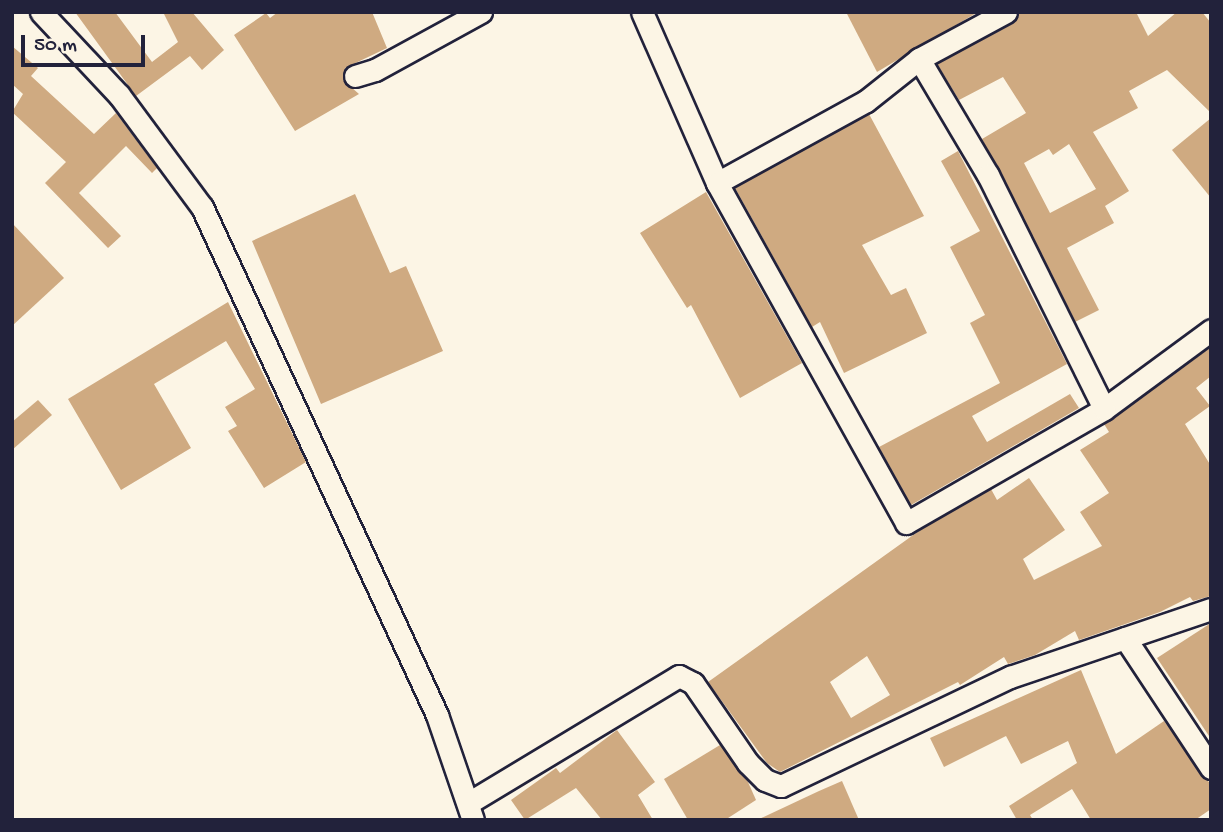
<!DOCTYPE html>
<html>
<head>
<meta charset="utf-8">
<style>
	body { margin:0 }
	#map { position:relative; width:1223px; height:832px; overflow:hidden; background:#fcf5e5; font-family:"Gochi Hand",sans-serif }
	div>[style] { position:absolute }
	.building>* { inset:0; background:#cfaa81 }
	.roads { filter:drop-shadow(2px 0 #22223b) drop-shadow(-2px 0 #22223b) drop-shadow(0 2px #22223b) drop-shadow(0 -2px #22223b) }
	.minor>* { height:21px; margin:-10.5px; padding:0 10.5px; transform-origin:10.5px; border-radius:10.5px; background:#fcf5e5 }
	span { translate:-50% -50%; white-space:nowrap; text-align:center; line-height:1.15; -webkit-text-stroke:7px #fcf5e5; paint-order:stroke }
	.frame { position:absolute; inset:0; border:14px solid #22223b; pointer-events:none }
	.scale { position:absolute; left:21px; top:35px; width:124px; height:32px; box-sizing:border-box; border:4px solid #22223b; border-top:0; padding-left:9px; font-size:21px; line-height:24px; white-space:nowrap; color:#22223b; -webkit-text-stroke:5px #fcf5e5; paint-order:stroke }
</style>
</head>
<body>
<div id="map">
	<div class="building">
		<i style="clip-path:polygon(75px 12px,115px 12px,152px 62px,178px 42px,163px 12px,192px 12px,224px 50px,202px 70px,190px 56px,136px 96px)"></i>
		<i style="clip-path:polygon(278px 12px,372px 12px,387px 48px,345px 68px,343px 80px,359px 94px,295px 131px,234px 35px,266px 13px,270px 18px)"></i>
		<i style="clip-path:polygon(846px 12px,978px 12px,877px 72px)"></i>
		<i style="clip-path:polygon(evenodd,1019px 12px,1136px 12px,1148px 36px,1177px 12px,1202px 12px,1211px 23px,1211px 113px,1167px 70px,1129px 91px,1138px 108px,1093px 132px,1129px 191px,1105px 206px,1114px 223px,1067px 248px,1099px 310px,1075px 322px,982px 139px,1026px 113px,1003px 77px,959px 100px,937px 64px,1012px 24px,1019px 12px,1069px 144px,1096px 189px,1050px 213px,1024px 163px,1049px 149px,1053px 155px,1069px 144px)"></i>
		<i style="clip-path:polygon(12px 46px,38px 68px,31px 76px,94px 134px,116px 113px,157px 168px,152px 173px,126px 146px,79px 193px,121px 236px,108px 248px,45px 183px,66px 162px,12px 112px,23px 94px,12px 84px)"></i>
		<i style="clip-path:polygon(869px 114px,924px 216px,862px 245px,891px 295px,906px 288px,927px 333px,844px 373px,820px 322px,812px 327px,735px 188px)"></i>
		<i style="clip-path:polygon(1211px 118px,1211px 198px,1172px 150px)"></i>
		<i style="clip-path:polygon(958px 151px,1067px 364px,972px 416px,987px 442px,1070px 394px,1079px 408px,911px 505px,879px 447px,1000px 383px,970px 323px,985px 315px,950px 247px,980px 231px,941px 161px)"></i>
		<i style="clip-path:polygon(706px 192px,802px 363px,740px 398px,691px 305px,687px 308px,640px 233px)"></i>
		<i style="clip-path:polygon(355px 194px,390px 273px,406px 266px,443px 351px,321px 404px,252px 241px)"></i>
		<i style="clip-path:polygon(12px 223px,64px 278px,12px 326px)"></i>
		<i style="clip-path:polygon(228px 302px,306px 462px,264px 488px,228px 431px,237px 426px,225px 407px,255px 389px,226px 341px,154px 384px,191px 448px,121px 490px,68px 399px)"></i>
		<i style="clip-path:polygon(evenodd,1211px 347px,1211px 376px,1196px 388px,1210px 406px,1185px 424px,1211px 466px,1211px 596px,1193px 601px,1190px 597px,1160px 612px,1079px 640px,1075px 631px,1035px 655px,1008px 664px,1004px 657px,960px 685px,958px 682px,780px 772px,767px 763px,708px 682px,923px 528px,991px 489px,997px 500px,1029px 478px,1065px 530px,1023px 559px,1034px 580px,1102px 546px,1080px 512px,1109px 493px,1080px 450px,1109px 432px,1104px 424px,1211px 347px,867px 656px,890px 695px,851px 718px,830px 682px,867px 656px)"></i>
		<i style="clip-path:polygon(38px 400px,52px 415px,12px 450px,12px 422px)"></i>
		<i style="clip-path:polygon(1211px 623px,1211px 739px,1157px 658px)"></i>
		<i style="clip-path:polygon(1081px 670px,1116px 754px,1164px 721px,1211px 785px,1211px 809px,1195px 820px,1091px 820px,1072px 789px,1030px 815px,1033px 820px,1017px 820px,1009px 806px,1077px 763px,1068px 741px,1021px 764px,1006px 736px,944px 767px,930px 738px)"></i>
		<i style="clip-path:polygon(617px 730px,655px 782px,638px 795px,653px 820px,602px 820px,576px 788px,525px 820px,511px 800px,556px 768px,560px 773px)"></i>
		<i style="clip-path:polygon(720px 745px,748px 782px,756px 800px,725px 820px,688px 820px,664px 779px)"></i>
		<i style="clip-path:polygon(842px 781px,859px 820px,757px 820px,819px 791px)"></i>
	</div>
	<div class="roads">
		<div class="minor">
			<i style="left:41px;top:12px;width:114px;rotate:46.8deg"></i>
			<i style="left:119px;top:95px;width:139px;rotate:53.5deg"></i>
			<i style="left:202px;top:207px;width:560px;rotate:65.17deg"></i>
			<i style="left:437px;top:715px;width:111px;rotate:71.1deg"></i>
			<i style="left:642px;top:12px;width:187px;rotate:66.3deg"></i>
			<i style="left:1006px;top:12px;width:99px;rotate:151.6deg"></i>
			<i style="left:919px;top:59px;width:68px;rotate:141.6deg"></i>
			<i style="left:866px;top:101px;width:170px;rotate:151.2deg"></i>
			<i style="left:717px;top:183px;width:389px;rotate:60.9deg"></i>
			<i style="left:906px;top:523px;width:228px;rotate:-29.9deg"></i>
			<i style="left:1104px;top:409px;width:133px;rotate:-36.4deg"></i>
			<i style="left:919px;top:59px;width:135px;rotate:59.3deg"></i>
			<i style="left:988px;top:175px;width:261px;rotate:63.6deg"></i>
			<i style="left:355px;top:76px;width:21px;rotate:-17deg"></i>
			<i style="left:375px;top:70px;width:121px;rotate:-28.7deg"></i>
			<i style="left:1125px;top:638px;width:156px;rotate:56.5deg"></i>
			<i style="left:470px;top:802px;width:244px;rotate:-31.1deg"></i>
			<i style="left:679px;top:676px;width:16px;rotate:27deg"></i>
			<i style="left:693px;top:683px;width:97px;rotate:55.5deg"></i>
			<i style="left:748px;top:763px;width:24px;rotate:45deg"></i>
			<i style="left:765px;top:780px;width:17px;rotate:21deg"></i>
			<i style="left:781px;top:786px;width:254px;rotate:-25.5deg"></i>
			<i style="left:1010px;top:677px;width:212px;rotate:-18.7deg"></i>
		</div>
	</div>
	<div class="frame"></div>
	<div class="scale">50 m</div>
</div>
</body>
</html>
